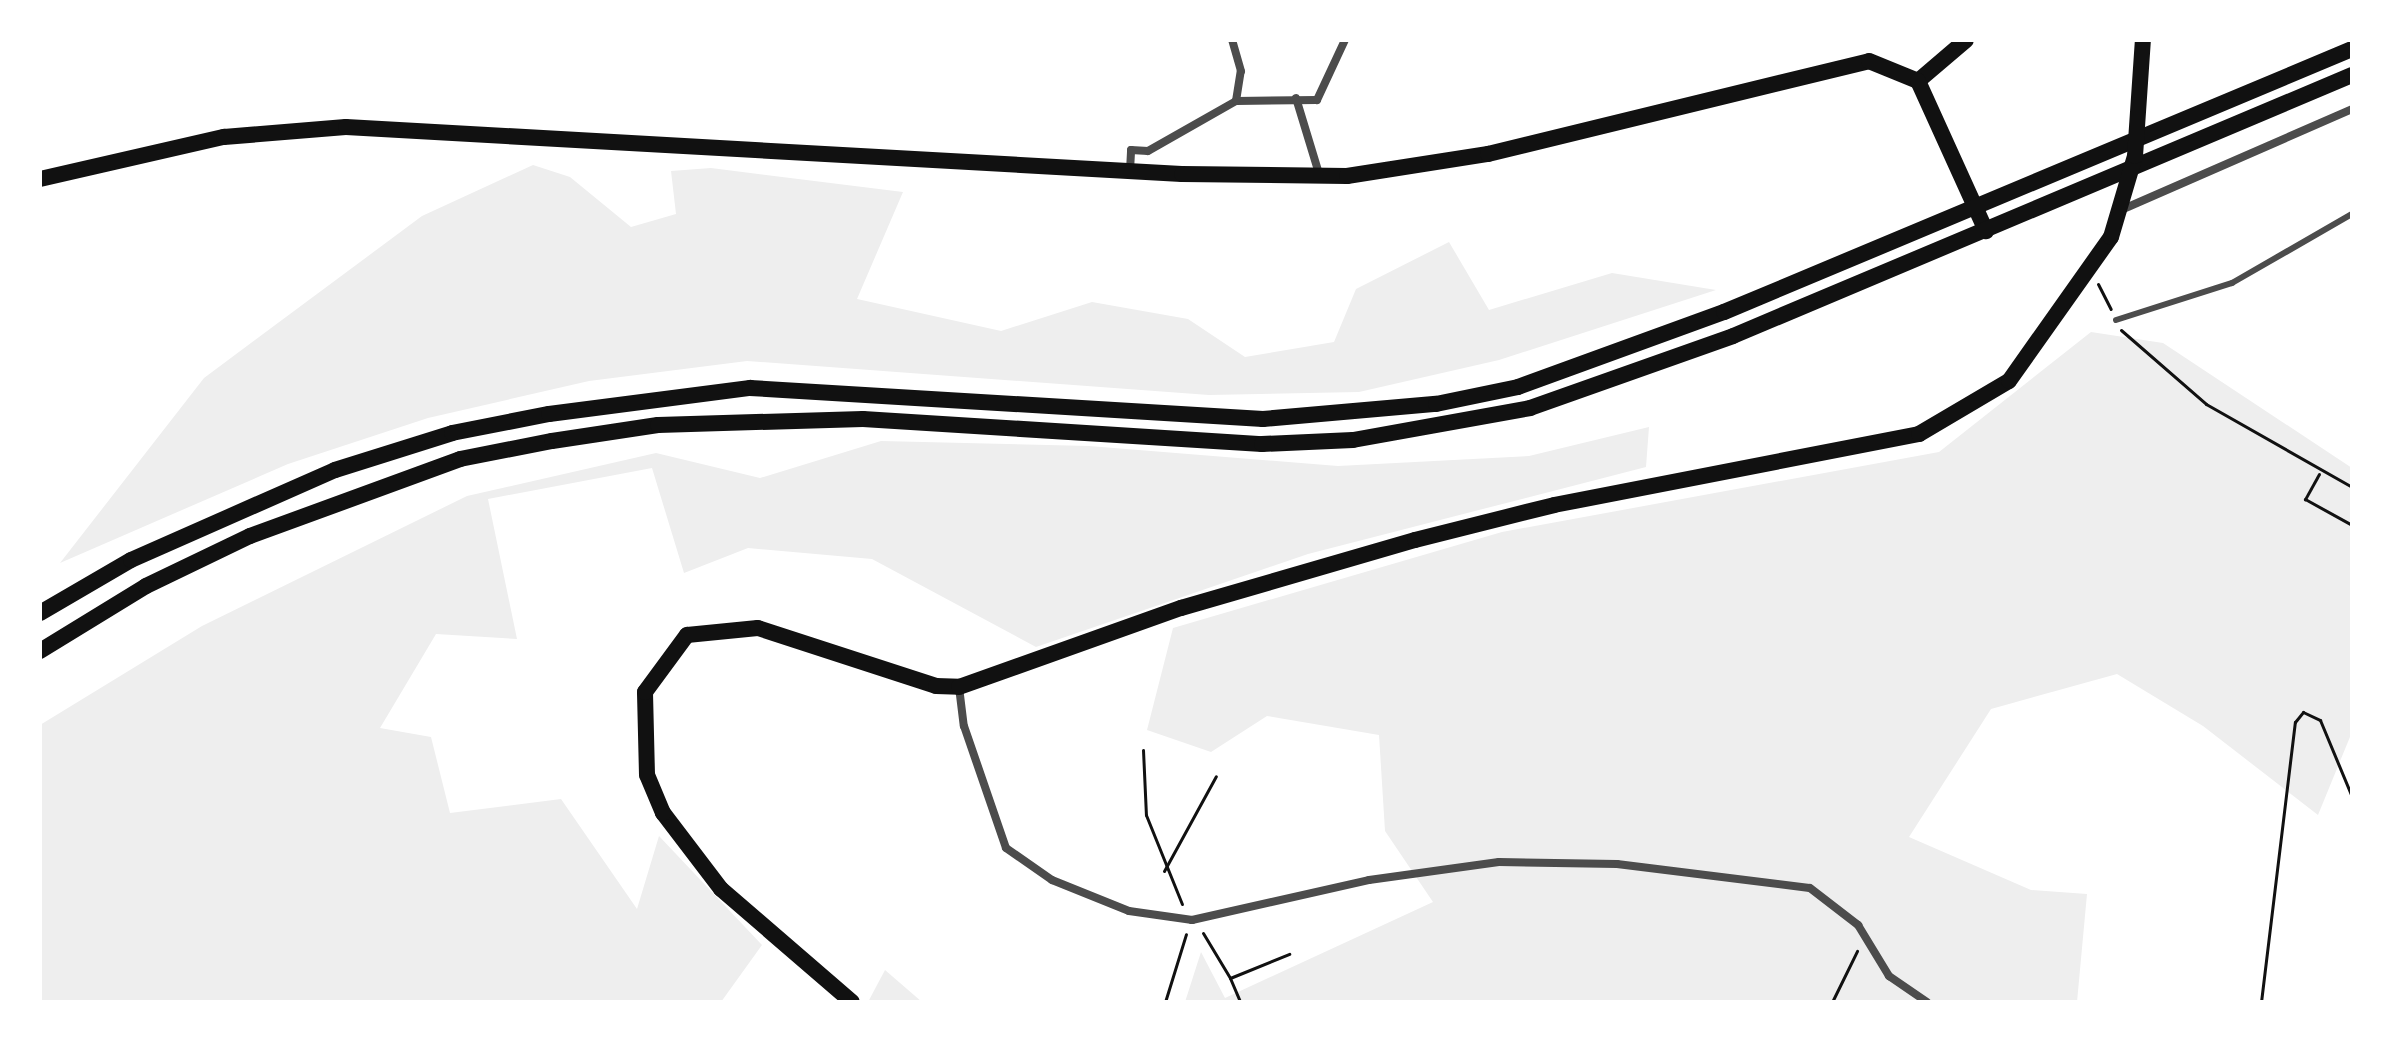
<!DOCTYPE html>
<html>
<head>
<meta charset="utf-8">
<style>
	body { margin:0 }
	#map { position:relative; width:2392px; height:1042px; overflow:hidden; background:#fff; font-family:"Archivo Narrow",sans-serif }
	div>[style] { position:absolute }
	.green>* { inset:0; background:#eee }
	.path>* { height:3px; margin:-1.5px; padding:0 1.5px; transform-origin:1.5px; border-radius:1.5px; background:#111 }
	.service>* { height:6px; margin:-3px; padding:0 3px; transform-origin:3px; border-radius:3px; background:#4c4c4c }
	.minor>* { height:8px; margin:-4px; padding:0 4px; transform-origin:4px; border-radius:4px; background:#4c4c4c }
	.secondary>* { height:16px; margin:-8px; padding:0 8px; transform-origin:8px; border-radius:8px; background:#111 }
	span { translate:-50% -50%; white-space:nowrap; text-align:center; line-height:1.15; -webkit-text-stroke:8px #fff; paint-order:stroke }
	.frame { position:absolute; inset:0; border:42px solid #fff; pointer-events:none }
</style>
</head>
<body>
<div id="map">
	<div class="green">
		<i style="clip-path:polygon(533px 165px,570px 177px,631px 227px,676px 214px,671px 171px,711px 168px,903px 192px,857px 299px,1001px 331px,1092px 302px,1188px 319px,1245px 357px,1334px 342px,1356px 289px,1449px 242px,1489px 310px,1612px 273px,1716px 290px,1499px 360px,1359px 392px,1209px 395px,747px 361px,589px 381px,428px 418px,288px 464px,60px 563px,204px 378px,422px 216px)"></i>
		<i style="clip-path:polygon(2091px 332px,2163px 343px,2352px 468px,2352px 732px,2318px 815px,2203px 726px,2117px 674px,1991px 709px,1909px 837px,2031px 890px,2087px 894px,2077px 1002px,1185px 1002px,1201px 952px,1225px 998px,1433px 902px,1385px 831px,1379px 735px,1267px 716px,1211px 752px,1147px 730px,1173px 628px,1502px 532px,1939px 452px)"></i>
		<i style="clip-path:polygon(1649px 427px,1646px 467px,1308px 554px,1036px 647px,872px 559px,748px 548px,684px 573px,652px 468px,488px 499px,517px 639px,436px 634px,380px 728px,431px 737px,450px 813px,561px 799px,637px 909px,659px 836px,762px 945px,721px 1002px,40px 1002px,40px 725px,202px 626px,467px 496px,656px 453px,760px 478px,881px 441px,1089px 446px,1338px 466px,1529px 456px)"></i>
		<i style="clip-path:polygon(885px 970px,922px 1002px,868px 1002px)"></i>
	</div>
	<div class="path">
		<i style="left:2098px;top:284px;width:28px;rotate:63deg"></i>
		<i style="left:2121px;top:330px;width:113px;rotate:41deg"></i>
		<i style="left:2206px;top:404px;width:168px;rotate:29.6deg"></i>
		<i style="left:2319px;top:474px;width:29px;rotate:119deg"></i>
		<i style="left:2305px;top:499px;width:54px;rotate:29deg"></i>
		<i style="left:1143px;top:750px;width:65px;rotate:87.4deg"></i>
		<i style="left:1146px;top:815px;width:96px;rotate:68deg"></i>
		<i style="left:1164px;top:871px;width:108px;rotate:-61.3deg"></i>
		<i style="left:1203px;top:933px;width:52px;rotate:59deg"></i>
		<i style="left:1230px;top:978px;width:64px;rotate:-22.1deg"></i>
		<i style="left:1230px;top:978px;width:26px;rotate:67deg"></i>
		<i style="left:1165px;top:1002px;width:71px;rotate:-72.8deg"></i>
		<i style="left:1832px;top:1002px;width:57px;rotate:-63.9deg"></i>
		<i style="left:2261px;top:1002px;width:282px;rotate:-83.1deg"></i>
		<i style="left:2295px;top:722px;width:13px;rotate:-51deg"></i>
		<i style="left:2303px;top:712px;width:19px;rotate:25deg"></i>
		<i style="left:2320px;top:720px;width:83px;rotate:67.4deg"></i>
	</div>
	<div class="service">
		<i style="left:2116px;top:320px;width:122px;rotate:-17.7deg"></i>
		<i style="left:2232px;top:283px;width:138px;rotate:-29.9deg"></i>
	</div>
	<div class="minor">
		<i style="left:1296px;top:98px;width:83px;rotate:73.1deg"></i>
		<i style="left:1236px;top:101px;width:81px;rotate:-0.7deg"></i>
		<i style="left:1317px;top:100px;width:66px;rotate:-65deg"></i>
		<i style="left:1130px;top:171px;width:21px;rotate:-87deg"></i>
		<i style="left:1131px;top:150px;width:17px;rotate:3deg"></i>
		<i style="left:1148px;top:151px;width:101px;rotate:-29.6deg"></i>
		<i style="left:1236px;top:101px;width:30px;rotate:-81deg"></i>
		<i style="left:1241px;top:71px;width:32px;rotate:-106deg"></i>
		<i style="left:2121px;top:210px;width:252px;rotate:-23.6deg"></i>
		<i style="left:959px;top:687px;width:39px;rotate:83deg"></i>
		<i style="left:964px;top:726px;width:129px;rotate:71deg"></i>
		<i style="left:1006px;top:848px;width:56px;rotate:34.8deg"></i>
		<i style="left:1052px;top:880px;width:83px;rotate:21.9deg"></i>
		<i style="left:1129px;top:911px;width:64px;rotate:8.1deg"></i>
		<i style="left:1192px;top:920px;width:181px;rotate:-12.7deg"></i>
		<i style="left:1369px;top:880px;width:131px;rotate:-7.9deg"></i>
		<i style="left:1499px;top:862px;width:118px;rotate:1deg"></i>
		<i style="left:1617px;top:864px;width:194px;rotate:7.1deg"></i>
		<i style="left:1810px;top:888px;width:61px;rotate:37.6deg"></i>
		<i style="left:1858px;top:925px;width:60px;rotate:58.7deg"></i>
		<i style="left:1889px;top:976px;width:46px;rotate:34.4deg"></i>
	</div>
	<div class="secondary">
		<i style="left:1918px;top:81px;width:63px;rotate:-40.5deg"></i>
		<i style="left:40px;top:179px;width:189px;rotate:-12.9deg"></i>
		<i style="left:224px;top:137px;width:122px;rotate:-4.7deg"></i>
		<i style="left:346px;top:127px;width:837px;rotate:3.22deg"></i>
		<i style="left:1182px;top:174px;width:165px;rotate:0.7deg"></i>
		<i style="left:1347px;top:176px;width:143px;rotate:-8.9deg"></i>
		<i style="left:1488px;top:154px;width:392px;rotate:-13.7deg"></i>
		<i style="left:1869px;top:61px;width:53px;rotate:22.2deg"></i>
		<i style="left:1918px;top:81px;width:165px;rotate:65.6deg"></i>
		<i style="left:40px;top:613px;width:105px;rotate:-30.2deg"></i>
		<i style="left:131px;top:560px;width:223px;rotate:-23.8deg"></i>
		<i style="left:335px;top:470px;width:123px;rotate:-17.5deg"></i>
		<i style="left:452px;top:433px;width:99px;rotate:-11.1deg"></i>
		<i style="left:549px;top:414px;width:203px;rotate:-7.4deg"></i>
		<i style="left:750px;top:388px;width:514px;rotate:3.46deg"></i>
		<i style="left:1263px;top:419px;width:174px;rotate:-5deg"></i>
		<i style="left:1436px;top:404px;width:84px;rotate:-11.7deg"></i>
		<i style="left:1518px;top:387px;width:219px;rotate:-20deg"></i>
		<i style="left:1724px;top:312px;width:681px;rotate:-22.72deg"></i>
		<i style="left:40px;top:651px;width:124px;rotate:-31.5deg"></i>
		<i style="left:146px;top:586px;width:115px;rotate:-25.7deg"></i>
		<i style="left:250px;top:536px;width:224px;rotate:-20.1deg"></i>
		<i style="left:460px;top:459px;width:94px;rotate:-11.1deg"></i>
		<i style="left:552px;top:441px;width:107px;rotate:-8.6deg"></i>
		<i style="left:658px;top:425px;width:205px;rotate:-1.7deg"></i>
		<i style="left:863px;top:419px;width:400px;rotate:3.6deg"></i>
		<i style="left:1262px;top:444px;width:91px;rotate:-2.5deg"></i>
		<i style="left:1353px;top:440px;width:180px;rotate:-10.2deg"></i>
		<i style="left:1530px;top:408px;width:215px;rotate:-19.5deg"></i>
		<i style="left:1733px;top:336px;width:672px;rotate:-22.86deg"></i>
		<i style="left:852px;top:1002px;width:173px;rotate:-139.2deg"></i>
		<i style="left:721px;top:889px;width:96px;rotate:-127.3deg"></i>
		<i style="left:663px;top:813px;width:41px;rotate:-112.8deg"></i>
		<i style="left:647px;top:775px;width:83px;rotate:-91.4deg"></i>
		<i style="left:645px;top:692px;width:71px;rotate:-53.6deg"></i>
		<i style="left:687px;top:635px;width:71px;rotate:-5.6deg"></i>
		<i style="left:758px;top:628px;width:187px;rotate:18deg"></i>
		<i style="left:936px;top:686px;width:23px;rotate:2deg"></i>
		<i style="left:959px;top:687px;width:236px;rotate:-19.6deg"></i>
		<i style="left:1181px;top:608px;width:244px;rotate:-16.2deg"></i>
		<i style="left:1415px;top:540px;width:143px;rotate:-14.1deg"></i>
		<i style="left:1554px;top:505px;width:372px;rotate:-11deg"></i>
		<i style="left:1919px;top:434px;width:104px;rotate:-30.5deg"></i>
		<i style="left:2009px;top:381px;width:176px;rotate:-54.7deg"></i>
		<i style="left:2111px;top:237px;width:84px;rotate:-73.5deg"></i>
		<i style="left:2135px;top:156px;width:116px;rotate:-86.1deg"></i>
	</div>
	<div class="frame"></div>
</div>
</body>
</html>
